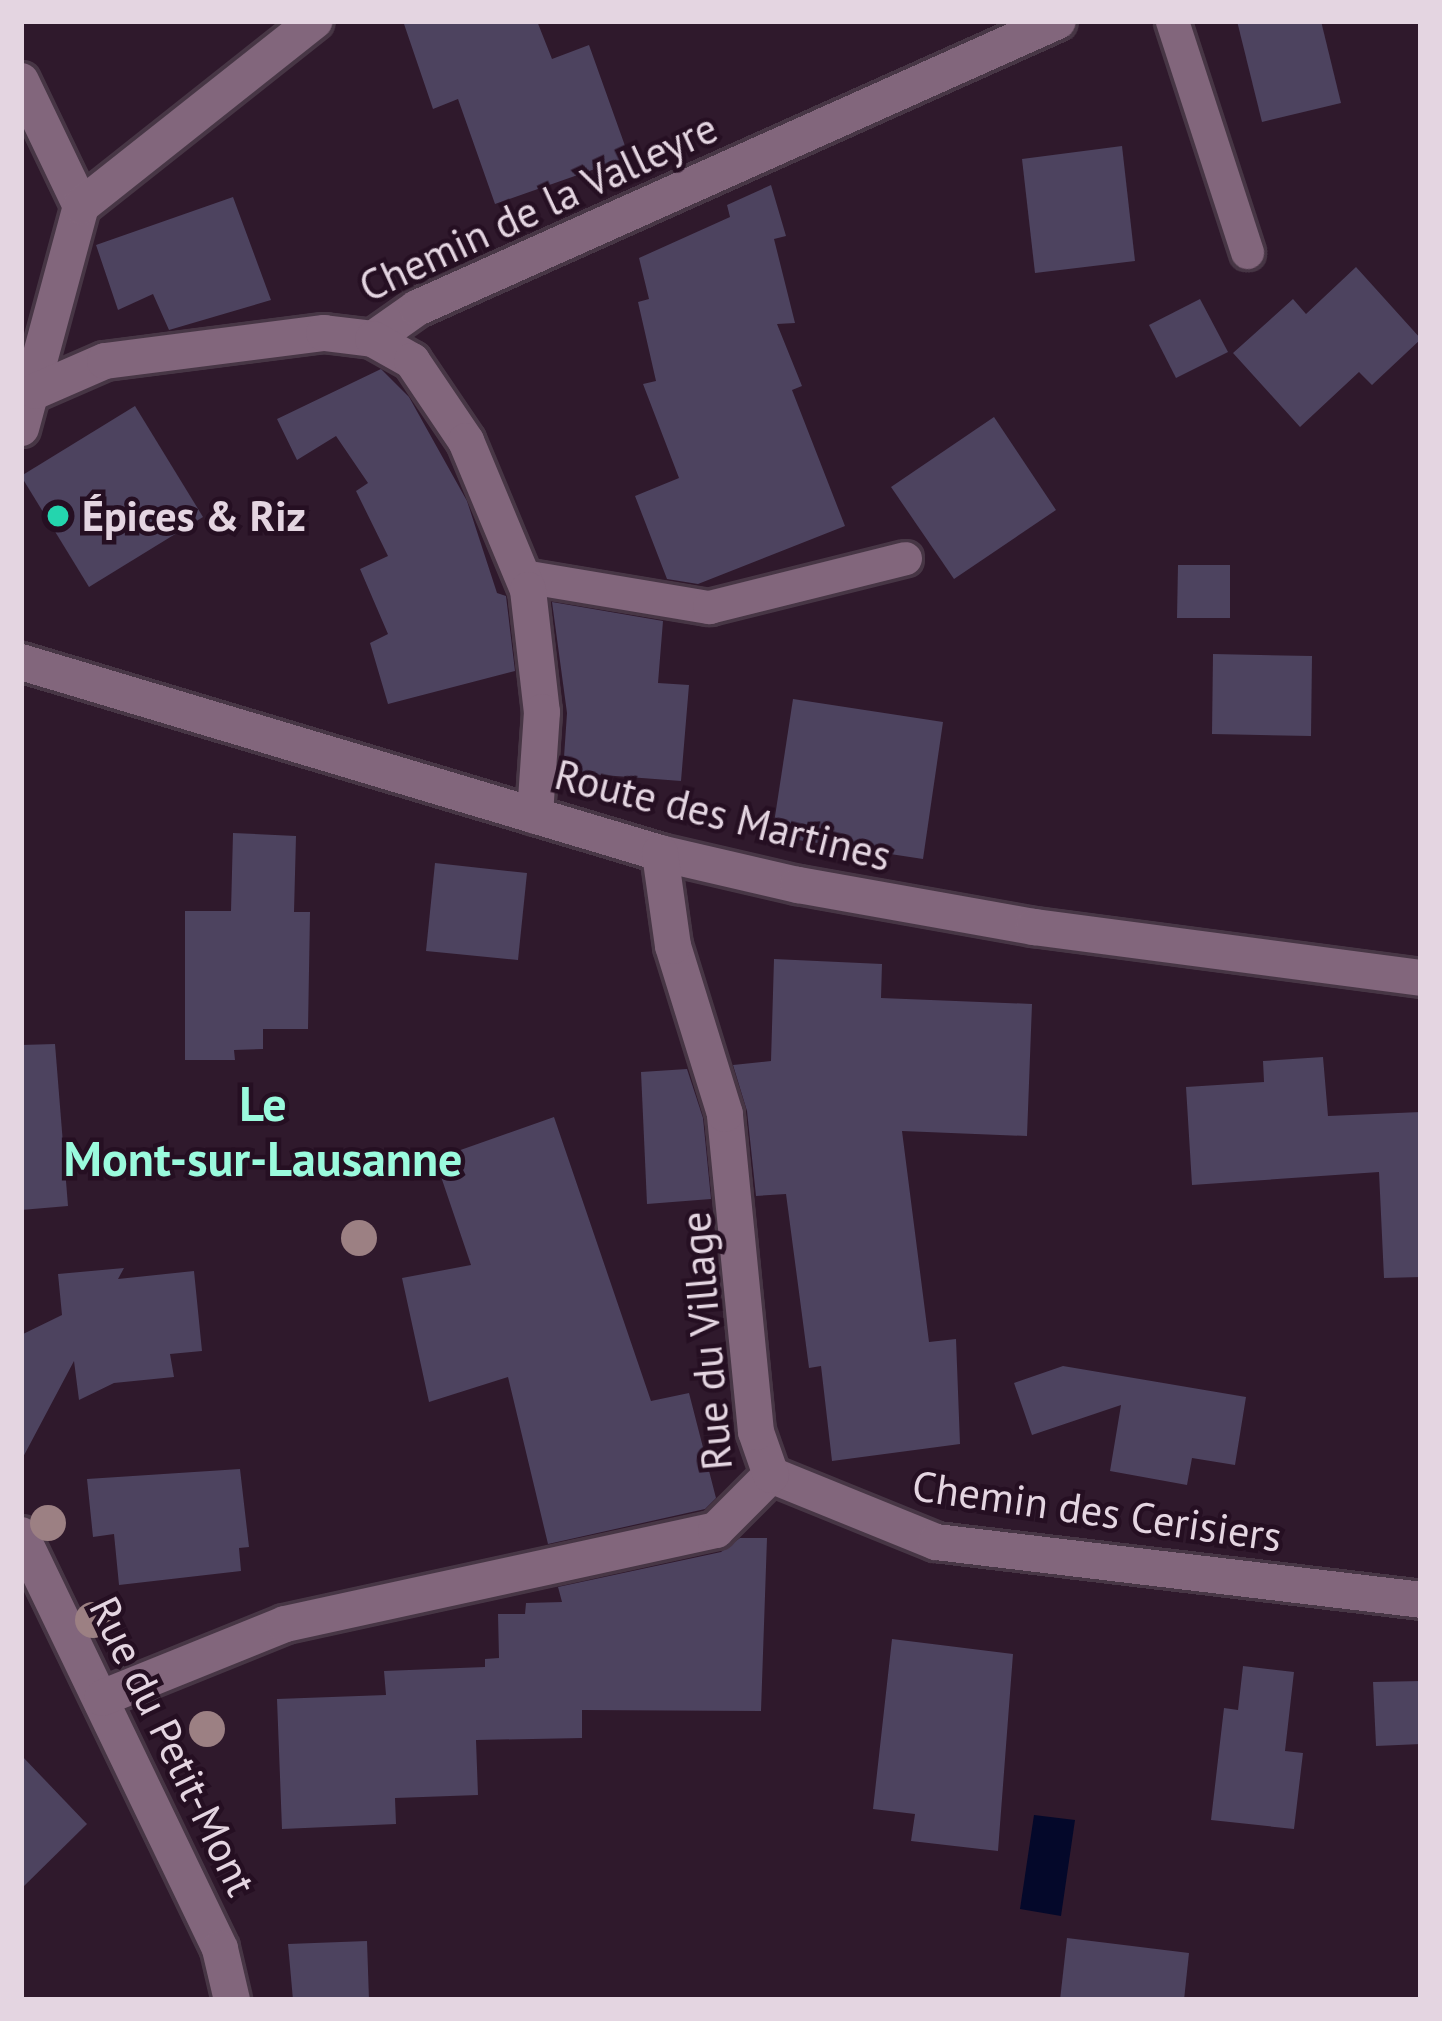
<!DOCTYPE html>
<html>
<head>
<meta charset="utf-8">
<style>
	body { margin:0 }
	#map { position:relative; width:1442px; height:2021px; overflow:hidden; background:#2f192c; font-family:"PT Sans",sans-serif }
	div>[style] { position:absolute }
	.water>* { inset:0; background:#04082a }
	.building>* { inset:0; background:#4d435f }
	.roads { filter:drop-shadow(3px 0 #473645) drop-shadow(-3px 0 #473645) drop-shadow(0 3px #473645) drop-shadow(0 -3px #473645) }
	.service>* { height:33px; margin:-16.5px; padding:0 16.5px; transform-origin:16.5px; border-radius:16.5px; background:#82667c }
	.minor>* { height:36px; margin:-18px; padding:0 18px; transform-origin:18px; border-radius:18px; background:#82667c }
	.trees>* { width:36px; height:36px; margin:-18px; border-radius:50%; background:#9c8083 }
	.dots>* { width:33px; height:33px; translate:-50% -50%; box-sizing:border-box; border:6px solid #250f22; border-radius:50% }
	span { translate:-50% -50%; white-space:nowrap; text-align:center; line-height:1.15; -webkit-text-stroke:9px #250f22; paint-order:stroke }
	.street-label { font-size:42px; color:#e4d5e1 }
	.poi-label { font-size:42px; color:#e4d5e1; font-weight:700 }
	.left { translate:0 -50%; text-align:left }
	.quarter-label { font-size:48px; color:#9afadd; font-weight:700 }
	.frame { position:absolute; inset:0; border:24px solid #e4d5e1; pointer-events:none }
</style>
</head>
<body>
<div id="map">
	<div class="water">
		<i style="clip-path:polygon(1034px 1815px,1075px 1820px,1061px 1916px,1020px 1909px)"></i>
	</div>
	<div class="building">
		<i style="clip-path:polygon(403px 21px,537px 21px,552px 59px,589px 45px,629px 157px,495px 204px,458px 99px,433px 109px)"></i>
		<i style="clip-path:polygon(1237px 21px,1321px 21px,1341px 103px,1262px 122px)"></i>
		<i style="clip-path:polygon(1122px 146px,1135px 261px,1035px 273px,1022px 159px)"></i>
		<i style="clip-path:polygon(771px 185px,786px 236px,774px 239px,795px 323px,777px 324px,802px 386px,792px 390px,845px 526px,698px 584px,667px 579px,635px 496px,679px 478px,643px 384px,656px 381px,638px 302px,649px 299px,639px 258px,730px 217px,727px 205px)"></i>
		<i style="clip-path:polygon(233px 197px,271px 300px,169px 330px,153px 294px,118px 310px,96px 245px)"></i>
		<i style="clip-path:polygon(1356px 267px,1421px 339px,1372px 385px,1359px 372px,1300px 427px,1233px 353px,1293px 299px,1306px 314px)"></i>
		<i style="clip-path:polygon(1200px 299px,1228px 352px,1176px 378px,1149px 325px)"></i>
		<i style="clip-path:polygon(381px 369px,409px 397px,467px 501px,497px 593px,506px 596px,515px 671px,388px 704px,370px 643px,388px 634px,360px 569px,388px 556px,356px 491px,368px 483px,336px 436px,297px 460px,277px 419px)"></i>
		<i style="clip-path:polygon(135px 406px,203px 517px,89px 587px,21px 476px)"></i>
		<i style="clip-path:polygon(994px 417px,1056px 510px,954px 579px,891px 487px)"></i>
		<i style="clip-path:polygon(1178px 565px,1230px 565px,1230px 618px,1177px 618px)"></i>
		<i style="clip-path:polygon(552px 602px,663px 621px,658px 683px,689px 685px,681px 781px,563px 772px,567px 713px)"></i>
		<i style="clip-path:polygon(1213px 654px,1312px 656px,1311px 736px,1212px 734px)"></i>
		<i style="clip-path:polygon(793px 699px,943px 722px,923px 859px,772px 836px)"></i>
		<i style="clip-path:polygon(233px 833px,296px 836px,294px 912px,310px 912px,308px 1029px,263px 1029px,263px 1049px,234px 1050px,235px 1060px,185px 1060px,185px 911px,231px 911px)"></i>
		<i style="clip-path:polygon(435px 863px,527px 873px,518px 960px,426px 951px)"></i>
		<i style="clip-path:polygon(774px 959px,882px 964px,881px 998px,1032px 1004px,1027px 1136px,902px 1131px,929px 1342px,956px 1339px,960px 1444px,832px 1461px,821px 1366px,809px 1368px,786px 1194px,756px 1196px,747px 1111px,733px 1065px,771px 1061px)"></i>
		<i style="clip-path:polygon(55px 1044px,68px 1206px,21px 1210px,21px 1045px)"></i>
		<i style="clip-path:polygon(1323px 1057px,1328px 1116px,1421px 1112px,1421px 1277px,1384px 1278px,1379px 1172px,1192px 1185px,1186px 1087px,1264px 1082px,1263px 1061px)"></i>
		<i style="clip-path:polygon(687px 1069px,703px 1118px,711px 1199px,647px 1204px,641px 1072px)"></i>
		<i style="clip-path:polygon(554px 1117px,651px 1401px,689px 1393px,716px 1498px,705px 1509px,548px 1544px,508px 1377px,429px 1402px,402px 1278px,471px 1265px,435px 1159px)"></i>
		<i style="clip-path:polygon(124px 1268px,118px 1279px,194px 1271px,202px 1351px,170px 1354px,174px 1377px,114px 1383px,79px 1400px,74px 1361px,21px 1461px,21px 1335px,62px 1315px,58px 1274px)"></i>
		<i style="clip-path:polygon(1063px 1366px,1246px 1397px,1235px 1465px,1192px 1458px,1187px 1485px,1110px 1471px,1121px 1405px,1032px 1435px,1014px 1383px)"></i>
		<i style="clip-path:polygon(240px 1469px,249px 1547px,239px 1548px,241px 1571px,119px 1585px,114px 1534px,93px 1537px,87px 1479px)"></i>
		<i style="clip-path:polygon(740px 1538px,767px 1538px,761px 1711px,582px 1710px,582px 1738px,476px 1740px,478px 1795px,395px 1798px,396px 1824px,282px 1829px,277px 1699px,386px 1695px,384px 1671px,485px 1667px,485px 1659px,499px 1658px,498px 1614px,525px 1614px,526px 1603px,562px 1602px,558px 1587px,721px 1552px)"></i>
		<i style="clip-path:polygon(892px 1639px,1013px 1654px,998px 1851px,911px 1841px,915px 1814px,873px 1809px)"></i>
		<i style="clip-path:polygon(1243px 1666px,1294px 1672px,1285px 1751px,1303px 1753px,1294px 1829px,1211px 1820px,1224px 1708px,1238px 1710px)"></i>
		<i style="clip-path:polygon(1421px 1681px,1421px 1744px,1376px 1746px,1373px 1682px)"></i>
		<i style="clip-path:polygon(21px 1755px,87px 1824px,21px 1889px)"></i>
		<i style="clip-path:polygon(1067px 1938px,1189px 1953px,1184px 2000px,1060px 2000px)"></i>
		<i style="clip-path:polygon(367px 1941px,369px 2000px,293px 2000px,288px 1944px)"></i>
	</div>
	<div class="roads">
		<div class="service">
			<i style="left:1172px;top:21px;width:243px;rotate:72deg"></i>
			<i style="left:523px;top:576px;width:189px;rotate:9.5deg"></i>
			<i style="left:709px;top:607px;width:202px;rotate:-14deg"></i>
		</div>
		<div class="minor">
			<i style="left:21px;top:81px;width:139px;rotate:64.4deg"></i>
			<i style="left:81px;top:206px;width:230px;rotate:105.1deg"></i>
			<i style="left:81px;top:206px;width:298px;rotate:-38.4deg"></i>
			<i style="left:373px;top:339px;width:54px;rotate:-35.2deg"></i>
			<i style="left:417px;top:308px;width:702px;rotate:-24.12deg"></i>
			<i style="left:36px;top:391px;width:75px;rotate:-23.5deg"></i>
			<i style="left:105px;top:361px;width:221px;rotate:-7.3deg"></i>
			<i style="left:324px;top:333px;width:49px;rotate:7deg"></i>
			<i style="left:373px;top:339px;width:45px;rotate:29.4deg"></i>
			<i style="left:412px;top:361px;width:97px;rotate:56deg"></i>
			<i style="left:466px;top:441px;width:161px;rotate:67.4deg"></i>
			<i style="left:528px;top:590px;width:123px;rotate:83.5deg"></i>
			<i style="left:542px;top:712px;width:104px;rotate:93.9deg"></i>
			<i style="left:21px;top:662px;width:667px;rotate:16.64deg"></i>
			<i style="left:660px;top:853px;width:142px;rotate:13.1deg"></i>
			<i style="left:798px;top:885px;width:240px;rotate:10.1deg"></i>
			<i style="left:1034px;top:927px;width:390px;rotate:7.5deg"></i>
			<i style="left:771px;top:1475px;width:178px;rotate:22.1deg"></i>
			<i style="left:936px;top:1542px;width:488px;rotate:6.8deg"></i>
			<i style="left:21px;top:1535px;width:459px;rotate:64.3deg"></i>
			<i style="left:220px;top:1949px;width:52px;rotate:76.8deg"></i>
			<i style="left:102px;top:1698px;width:197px;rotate:-22deg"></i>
			<i style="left:285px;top:1624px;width:441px;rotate:-12.3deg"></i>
			<i style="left:716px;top:1530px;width:78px;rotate:-45deg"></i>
			<i style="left:771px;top:1475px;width:46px;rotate:-109.2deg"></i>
			<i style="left:756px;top:1432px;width:320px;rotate:-95.6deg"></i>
			<i style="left:725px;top:1114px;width:176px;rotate:-107.2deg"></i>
			<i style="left:673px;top:946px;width:94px;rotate:-98deg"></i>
		</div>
	</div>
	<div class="trees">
		<i style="left:359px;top:1238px"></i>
		<i style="left:48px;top:1523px"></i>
		<i style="left:93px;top:1620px"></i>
		<i style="left:207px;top:1729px"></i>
	</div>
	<div class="dots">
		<i style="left:58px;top:516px;background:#24d5ae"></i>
	</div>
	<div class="street-label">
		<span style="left:538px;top:207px;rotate:-25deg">Chemin de la Valleyre</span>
		<span style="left:723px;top:815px;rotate:14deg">Route des Martines</span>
		<span style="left:706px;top:1341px;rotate:-95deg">Rue du Village</span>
		<span style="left:1097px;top:1511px;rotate:8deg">Chemin des Cerisiers</span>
		<span style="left:173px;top:1746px;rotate:64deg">Rue du Petit-Mont</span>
	</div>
	<div class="poi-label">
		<span class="left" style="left:82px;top:516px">Épices &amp; Riz</span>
	</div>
	<div class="quarter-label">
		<span style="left:263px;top:1131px">Le<br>Mont-sur-Lausanne</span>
	</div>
	<div class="frame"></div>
</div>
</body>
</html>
